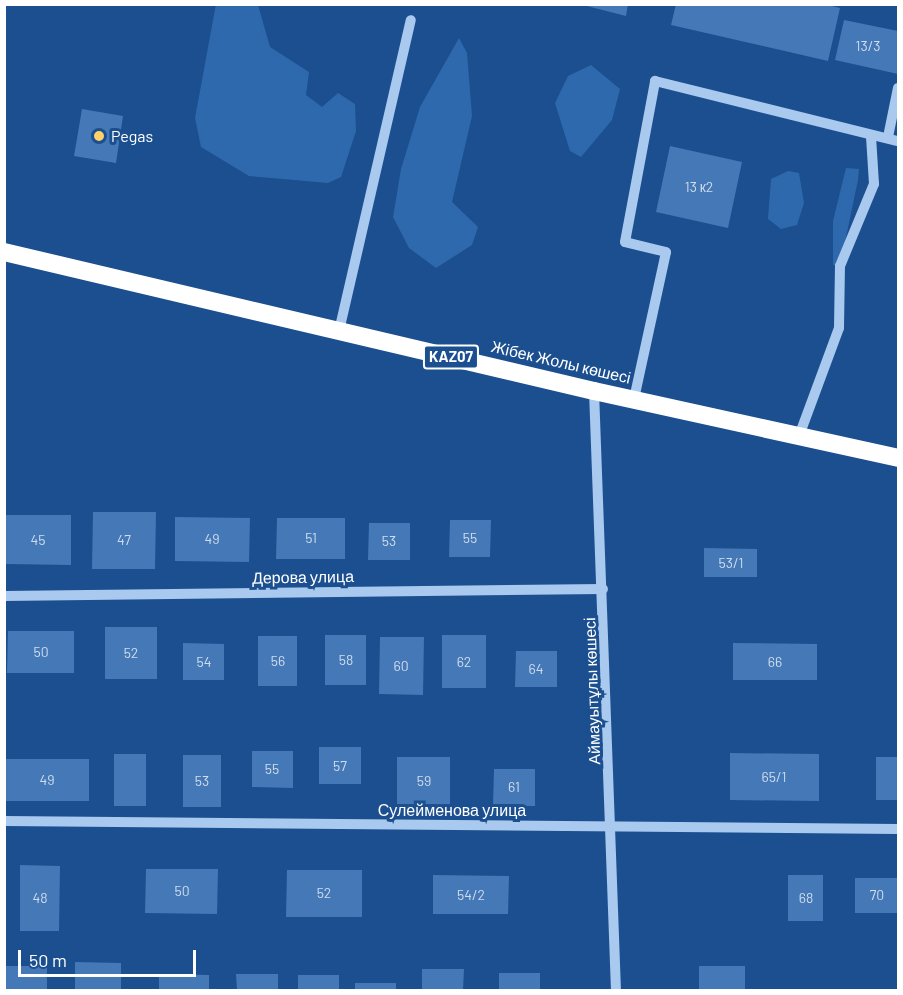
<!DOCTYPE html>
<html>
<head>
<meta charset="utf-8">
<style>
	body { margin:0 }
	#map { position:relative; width:903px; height:995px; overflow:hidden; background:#1b4f8f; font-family:Barlow,sans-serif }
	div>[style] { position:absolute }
	.green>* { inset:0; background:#2e69ad }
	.building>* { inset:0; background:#4478b7 }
	.minor>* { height:10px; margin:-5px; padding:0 5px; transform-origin:5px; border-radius:5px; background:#a9c9ee }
	.highway>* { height:18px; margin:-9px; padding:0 9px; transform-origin:9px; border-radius:9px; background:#fff }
	.dots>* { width:16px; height:16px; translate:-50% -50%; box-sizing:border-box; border:3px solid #1b4f8f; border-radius:50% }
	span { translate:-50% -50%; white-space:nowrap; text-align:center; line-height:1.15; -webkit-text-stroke:6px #1b4f8f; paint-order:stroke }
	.number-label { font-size:14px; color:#d0dded }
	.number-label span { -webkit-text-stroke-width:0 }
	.shield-label span { padding:2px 4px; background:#1b4f8f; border:2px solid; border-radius:4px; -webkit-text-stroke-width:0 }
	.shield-label { font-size:15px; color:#fff; font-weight:700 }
	.poi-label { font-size:16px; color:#fff }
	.left { translate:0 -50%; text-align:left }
	.street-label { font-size:16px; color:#fff }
	.frame { position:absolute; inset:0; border:6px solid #fff; pointer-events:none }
	.scale { position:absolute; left:18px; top:950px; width:178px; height:27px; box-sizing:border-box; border:3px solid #fff; border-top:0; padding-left:8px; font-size:18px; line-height:21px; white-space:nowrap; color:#fff; -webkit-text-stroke:4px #1b4f8f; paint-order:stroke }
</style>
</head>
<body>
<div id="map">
	<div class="green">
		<i style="clip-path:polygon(216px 4px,258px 5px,270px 47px,309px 72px,306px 95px,322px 107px,338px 93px,355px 104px,356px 131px,341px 177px,328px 183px,249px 176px,201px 147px,195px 118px)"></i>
		<i style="clip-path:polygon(459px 38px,467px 53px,472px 116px,452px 202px,478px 227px,472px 245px,436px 268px,409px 248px,393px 217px,401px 169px,420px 107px)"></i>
		<i style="clip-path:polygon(591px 65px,620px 89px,612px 120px,581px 157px,570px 151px,555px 103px,568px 76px)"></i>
		<i style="clip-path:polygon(846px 168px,859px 169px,858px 180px,840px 266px,833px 265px,833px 221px)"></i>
		<i style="clip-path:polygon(788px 171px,799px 173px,804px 203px,797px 225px,781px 229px,768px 219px,771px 179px)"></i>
	</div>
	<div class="building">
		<i style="clip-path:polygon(579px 4px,628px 4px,626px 16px)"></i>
		<i style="clip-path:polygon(676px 4px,824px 4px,840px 8px,828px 61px,671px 25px)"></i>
		<i style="clip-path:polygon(844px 20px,898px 31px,898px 74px,835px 60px)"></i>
		<i style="clip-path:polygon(82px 109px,123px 116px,116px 163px,74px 156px)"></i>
		<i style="clip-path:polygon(670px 146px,742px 162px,728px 228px,656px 212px)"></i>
		<i style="clip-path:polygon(93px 512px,156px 512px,155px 569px,92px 569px)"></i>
		<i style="clip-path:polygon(6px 515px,71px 515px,71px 565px,6px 564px)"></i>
		<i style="clip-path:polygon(175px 517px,250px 518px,249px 562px,175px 561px)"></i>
		<i style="clip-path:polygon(277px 518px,345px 518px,345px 559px,276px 559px)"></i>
		<i style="clip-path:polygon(450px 520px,491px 520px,490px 557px,449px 557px)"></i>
		<i style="clip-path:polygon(369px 523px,410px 523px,410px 560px,368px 560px)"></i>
		<i style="clip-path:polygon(704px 548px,757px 549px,757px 577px,704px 577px)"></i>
		<i style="clip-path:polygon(105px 627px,157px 627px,157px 679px,105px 679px)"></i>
		<i style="clip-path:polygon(8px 631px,74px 631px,74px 673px,7px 673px)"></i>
		<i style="clip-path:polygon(325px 635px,366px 635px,366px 685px,325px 685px)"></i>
		<i style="clip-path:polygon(442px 635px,486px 635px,486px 688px,442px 688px)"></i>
		<i style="clip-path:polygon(258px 636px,297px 636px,297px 686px,258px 686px)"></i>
		<i style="clip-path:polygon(380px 637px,424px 637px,423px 695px,379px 694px)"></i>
		<i style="clip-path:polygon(183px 643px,224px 644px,224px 680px,183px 680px)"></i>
		<i style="clip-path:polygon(733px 643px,817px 644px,817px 680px,733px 680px)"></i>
		<i style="clip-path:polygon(516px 651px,557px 651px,557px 687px,515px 687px)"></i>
		<i style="clip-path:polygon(319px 747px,361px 747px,361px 784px,319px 784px)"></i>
		<i style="clip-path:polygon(252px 751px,293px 751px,293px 788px,252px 787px)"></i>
		<i style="clip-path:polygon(730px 753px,819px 754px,819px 801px,730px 800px)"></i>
		<i style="clip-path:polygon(114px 754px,146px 754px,146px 806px,114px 806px)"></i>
		<i style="clip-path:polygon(183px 755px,221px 755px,221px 807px,183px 807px)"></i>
		<i style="clip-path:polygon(397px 757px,450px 757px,450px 805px,397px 804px)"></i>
		<i style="clip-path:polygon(876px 757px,898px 757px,898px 800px,876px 800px)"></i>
		<i style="clip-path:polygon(5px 759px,89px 759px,89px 801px,5px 801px)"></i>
		<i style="clip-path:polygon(494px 769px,535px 769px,535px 806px,493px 806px)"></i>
		<i style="clip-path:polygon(20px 865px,60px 866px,59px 931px,20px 931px)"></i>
		<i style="clip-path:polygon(146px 869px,218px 869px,217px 914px,145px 913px)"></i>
		<i style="clip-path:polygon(287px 870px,362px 870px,362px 917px,286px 917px)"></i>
		<i style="clip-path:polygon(433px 875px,509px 876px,508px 914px,433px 914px)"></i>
		<i style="clip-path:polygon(788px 875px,823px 875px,823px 921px,788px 921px)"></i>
		<i style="clip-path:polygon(855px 878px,898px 878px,898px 913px,855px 913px)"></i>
		<i style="clip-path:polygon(75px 962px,121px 963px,121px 990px,75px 990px)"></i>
		<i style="clip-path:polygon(4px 966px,47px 966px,47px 990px,4px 990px)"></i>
		<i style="clip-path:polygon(699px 966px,745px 966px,745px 990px,699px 990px)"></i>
		<i style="clip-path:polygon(422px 969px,464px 969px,463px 990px,422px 990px)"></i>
		<i style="clip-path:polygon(499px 973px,540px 973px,540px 990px,499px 990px)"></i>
		<i style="clip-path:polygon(159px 974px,209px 975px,209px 990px,159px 990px)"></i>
		<i style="clip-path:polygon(236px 974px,278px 974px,278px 990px,237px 990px)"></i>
		<i style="clip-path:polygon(298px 975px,339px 975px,339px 990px,298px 990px)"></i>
		<i style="clip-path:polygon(355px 983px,396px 983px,396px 990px,355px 990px)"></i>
	</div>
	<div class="minor">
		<i style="left:888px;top:137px;width:50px;rotate:-78.5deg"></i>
		<i style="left:339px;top:331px;width:319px;rotate:-77deg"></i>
		<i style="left:594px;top:391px;width:599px;rotate:87.9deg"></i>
		<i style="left:634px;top:399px;width:150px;rotate:-77.7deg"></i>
		<i style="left:666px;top:252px;width:42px;rotate:-166.3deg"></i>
		<i style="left:625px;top:242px;width:164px;rotate:-79.4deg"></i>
		<i style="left:655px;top:81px;width:250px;rotate:13.9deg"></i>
		<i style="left:799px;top:436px;width:115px;rotate:-69.7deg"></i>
		<i style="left:839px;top:328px;width:62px;rotate:-89.1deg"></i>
		<i style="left:840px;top:266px;width:89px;rotate:-67.5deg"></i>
		<i style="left:874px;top:184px;width:48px;rotate:-93.6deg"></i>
		<i style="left:4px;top:596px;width:599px;rotate:-0.67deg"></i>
		<i style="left:4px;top:821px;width:894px;rotate:0.51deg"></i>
	</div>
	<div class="highway">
		<i style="left:4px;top:252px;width:606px;rotate:13.26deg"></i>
		<i style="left:594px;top:391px;width:311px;rotate:12.4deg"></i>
	</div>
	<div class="dots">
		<i style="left:99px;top:136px;background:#ffd166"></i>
	</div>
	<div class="number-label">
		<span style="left:868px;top:46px">13/3</span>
		<span style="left:699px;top:187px">13 к2</span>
		<span style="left:311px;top:538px">51</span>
		<span style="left:470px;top:538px">55</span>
		<span style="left:212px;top:539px">49</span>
		<span style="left:38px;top:540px">45</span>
		<span style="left:124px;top:540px">47</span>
		<span style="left:389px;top:541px">53</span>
		<span style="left:731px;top:563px">53/1</span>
		<span style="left:41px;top:652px">50</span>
		<span style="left:131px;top:653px">52</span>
		<span style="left:346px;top:660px">58</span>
		<span style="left:278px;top:661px">56</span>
		<span style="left:204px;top:662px">54</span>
		<span style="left:464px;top:662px">62</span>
		<span style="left:775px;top:662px">66</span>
		<span style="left:401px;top:666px">60</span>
		<span style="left:536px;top:669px">64</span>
		<span style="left:340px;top:766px">57</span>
		<span style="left:272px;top:769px">55</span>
		<span style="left:774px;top:777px">65/1</span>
		<span style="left:47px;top:780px">49</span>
		<span style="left:202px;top:781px">53</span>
		<span style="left:424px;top:781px">59</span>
		<span style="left:514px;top:787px">61</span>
		<span style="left:182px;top:891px">50</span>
		<span style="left:324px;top:893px">52</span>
		<span style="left:471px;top:895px">54/2</span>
		<span style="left:877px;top:895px">70</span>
		<span style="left:40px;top:898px">48</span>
		<span style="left:806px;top:898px">68</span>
	</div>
	<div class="shield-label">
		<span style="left:451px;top:357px">KAZ07</span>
	</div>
	<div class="poi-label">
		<span class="left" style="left:111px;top:136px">Pegas</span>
	</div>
	<div class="street-label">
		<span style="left:561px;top:362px;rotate:13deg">Жібек Жолы көшесі</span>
		<span style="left:303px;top:577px;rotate:-1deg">Дерова улица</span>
		<span style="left:592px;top:691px;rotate:-92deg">Аймауытұлы көшесі</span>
		<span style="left:452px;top:810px">Сулейменова улица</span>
	</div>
	<div class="frame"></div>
	<div class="scale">50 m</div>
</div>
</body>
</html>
